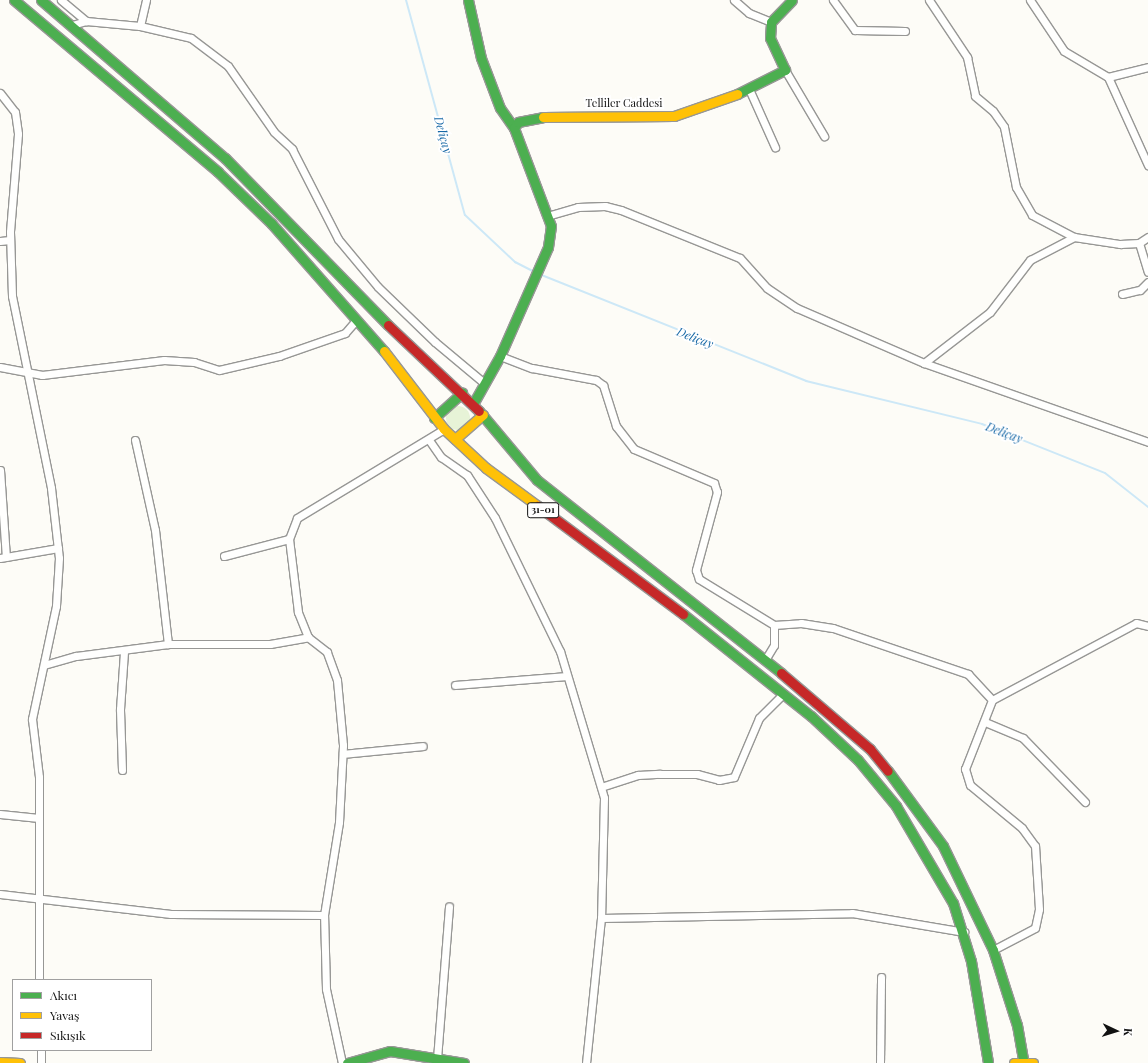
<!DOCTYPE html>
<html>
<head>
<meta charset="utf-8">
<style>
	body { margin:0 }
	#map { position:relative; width:1148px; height:1063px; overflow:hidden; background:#fdfcf7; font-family:"Playfair Display",serif }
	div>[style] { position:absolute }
	.green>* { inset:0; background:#e7f3d7 }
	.round { border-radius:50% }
	.stream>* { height:2px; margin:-1px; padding:0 1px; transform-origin:1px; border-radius:1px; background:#cde8f7 }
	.roads { filter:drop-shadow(1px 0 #979795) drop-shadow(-1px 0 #979795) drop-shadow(0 1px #979795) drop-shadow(0 -1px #979795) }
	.street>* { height:7px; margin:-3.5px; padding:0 3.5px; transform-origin:3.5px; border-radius:3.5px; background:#fffffe }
	.fast>* { height:9px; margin:-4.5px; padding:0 4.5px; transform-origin:4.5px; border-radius:4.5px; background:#4caf50 }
	.slow>* { height:9px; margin:-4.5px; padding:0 4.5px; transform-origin:4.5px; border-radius:4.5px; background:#ffc107 }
	.jam>* { height:9px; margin:-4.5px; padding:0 4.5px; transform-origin:4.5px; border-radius:4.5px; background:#c62828 }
	span { translate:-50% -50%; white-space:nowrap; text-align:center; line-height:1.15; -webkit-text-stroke:4px #fff; paint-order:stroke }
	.shield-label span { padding:1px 3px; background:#fff; border:1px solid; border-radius:3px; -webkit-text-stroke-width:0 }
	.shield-label { font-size:10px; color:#111; font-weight:700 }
	.street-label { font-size:11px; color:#111 }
	.water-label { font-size:12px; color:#1768a6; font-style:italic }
	.legend { position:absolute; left:12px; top:979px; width:140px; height:72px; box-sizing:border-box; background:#fff; border:1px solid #a0a0a0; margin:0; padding:5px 7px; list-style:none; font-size:12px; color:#111 }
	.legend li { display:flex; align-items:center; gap:8px; height:20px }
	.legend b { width:20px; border:1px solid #a0a0a0 }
	.north { position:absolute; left:1096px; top:1011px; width:40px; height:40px; -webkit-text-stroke:3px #fff; paint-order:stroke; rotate:94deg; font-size:11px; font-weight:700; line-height:16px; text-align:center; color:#111 }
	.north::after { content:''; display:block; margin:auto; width:14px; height:18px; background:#111; clip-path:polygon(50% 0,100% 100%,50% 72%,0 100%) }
</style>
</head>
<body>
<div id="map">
	<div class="green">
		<i class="round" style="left:446px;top:406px;width:24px;height:24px"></i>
	</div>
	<div class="stream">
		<i style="left:406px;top:0;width:223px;rotate:74.7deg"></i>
		<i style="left:465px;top:215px;width:69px;rotate:43.2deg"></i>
		<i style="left:515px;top:262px;width:22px;rotate:27deg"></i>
		<i style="left:539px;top:274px;width:288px;rotate:21.8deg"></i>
		<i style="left:806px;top:381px;width:181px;rotate:13.7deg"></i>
		<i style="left:982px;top:424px;width:132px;rotate:21.7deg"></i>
		<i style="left:1105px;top:473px;width:55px;rotate:38.3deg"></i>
	</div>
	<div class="roads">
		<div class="street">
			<i style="left:61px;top:0;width:33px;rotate:40deg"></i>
			<i style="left:734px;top:0;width:20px;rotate:41deg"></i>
			<i style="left:749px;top:13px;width:24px;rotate:22deg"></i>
			<i style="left:833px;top:0;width:37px;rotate:54deg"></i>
			<i style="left:855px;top:30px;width:50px;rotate:1.1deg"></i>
			<i style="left:929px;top:0;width:69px;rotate:56.3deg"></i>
			<i style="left:967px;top:57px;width:40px;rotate:78deg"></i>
			<i style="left:975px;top:96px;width:23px;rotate:40deg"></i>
			<i style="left:993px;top:111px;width:19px;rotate:55deg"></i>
			<i style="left:1004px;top:127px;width:61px;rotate:78.7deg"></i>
			<i style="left:1016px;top:187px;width:32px;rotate:60deg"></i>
			<i style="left:1032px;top:215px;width:47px;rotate:27.6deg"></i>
			<i style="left:1074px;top:237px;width:47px;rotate:8.7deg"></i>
			<i style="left:1120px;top:244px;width:19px;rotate:-3deg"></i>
			<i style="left:1139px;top:243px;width:11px;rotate:-34deg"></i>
			<i style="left:1030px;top:0;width:61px;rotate:56.3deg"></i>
			<i style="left:1064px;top:51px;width:51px;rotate:30.6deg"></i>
			<i style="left:1108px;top:77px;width:97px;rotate:65.6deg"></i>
			<i style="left:72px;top:25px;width:15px;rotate:-16deg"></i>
			<i style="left:86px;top:21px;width:54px;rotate:5.3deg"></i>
			<i style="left:140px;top:26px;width:52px;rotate:13.2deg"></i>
			<i style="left:191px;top:38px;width:46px;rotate:37.1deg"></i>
			<i style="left:228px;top:66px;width:80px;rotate:55.1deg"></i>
			<i style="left:274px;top:132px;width:25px;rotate:43deg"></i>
			<i style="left:292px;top:149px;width:101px;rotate:62.9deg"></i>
			<i style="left:338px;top:239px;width:62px;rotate:50.2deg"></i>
			<i style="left:378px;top:287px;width:79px;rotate:44deg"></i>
			<i style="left:435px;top:342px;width:64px;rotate:39.9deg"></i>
			<i style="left:140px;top:26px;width:27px;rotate:-77deg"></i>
			<i style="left:785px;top:70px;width:77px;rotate:59.4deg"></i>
			<i style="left:1108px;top:77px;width:41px;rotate:-14deg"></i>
			<i style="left:749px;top:89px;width:64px;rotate:65.9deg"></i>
			<i style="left:0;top:93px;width:24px;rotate:52deg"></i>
			<i style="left:15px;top:112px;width:22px;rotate:82deg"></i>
			<i style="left:18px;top:134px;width:98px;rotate:94.7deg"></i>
			<i style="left:10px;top:232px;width:64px;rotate:88.2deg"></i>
			<i style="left:12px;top:296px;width:196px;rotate:78.5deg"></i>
			<i style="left:51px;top:488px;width:70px;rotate:83.5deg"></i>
			<i style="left:59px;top:558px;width:48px;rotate:93.6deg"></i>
			<i style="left:56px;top:606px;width:116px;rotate:102deg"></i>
			<i style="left:32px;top:719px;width:58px;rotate:83.1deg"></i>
			<i style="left:39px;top:777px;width:203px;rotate:90deg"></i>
			<i style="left:547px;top:216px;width:32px;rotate:-16deg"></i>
			<i style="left:578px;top:207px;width:27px;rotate:-2deg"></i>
			<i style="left:605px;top:206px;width:16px;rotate:14deg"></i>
			<i style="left:621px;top:210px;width:128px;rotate:22deg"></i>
			<i style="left:740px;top:258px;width:40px;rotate:48deg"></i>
			<i style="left:767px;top:288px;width:36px;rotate:34deg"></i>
			<i style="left:797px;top:308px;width:138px;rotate:23.4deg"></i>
			<i style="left:924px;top:363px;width:238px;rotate:19.4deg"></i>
			<i style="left:0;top:241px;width:10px;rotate:-6deg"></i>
			<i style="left:1139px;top:243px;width:30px;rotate:73deg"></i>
			<i style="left:1122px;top:294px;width:18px;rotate:-13deg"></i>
			<i style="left:1140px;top:290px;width:11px;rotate:-45deg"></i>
			<i style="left:500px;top:356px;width:34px;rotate:21deg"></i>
			<i style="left:532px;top:368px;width:65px;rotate:10.6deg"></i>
			<i style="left:596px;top:380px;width:9px;rotate:36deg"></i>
			<i style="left:603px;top:385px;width:43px;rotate:72.4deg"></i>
			<i style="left:616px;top:426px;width:29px;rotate:52deg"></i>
			<i style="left:634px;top:449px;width:87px;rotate:23deg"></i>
			<i style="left:714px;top:483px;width:9px;rotate:72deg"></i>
			<i style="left:717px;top:492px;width:81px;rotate:105.1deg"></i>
			<i style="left:696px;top:570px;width:9px;rotate:72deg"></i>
			<i style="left:699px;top:579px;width:88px;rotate:31.5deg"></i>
			<i style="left:924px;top:363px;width:83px;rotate:-37.7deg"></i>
			<i style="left:990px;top:312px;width:66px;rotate:-52.4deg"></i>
			<i style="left:1030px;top:260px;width:50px;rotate:-27.6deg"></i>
			<i style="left:0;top:367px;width:43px;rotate:10.8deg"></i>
			<i style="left:42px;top:375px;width:123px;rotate:-7deg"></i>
			<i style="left:164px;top:360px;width:30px;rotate:4deg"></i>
			<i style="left:194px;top:362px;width:26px;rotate:18deg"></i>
			<i style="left:219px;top:370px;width:62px;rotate:-13.1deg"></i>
			<i style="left:279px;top:356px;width:70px;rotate:-19.2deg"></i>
			<i style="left:345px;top:333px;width:18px;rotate:-49deg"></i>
			<i style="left:135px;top:440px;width:92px;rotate:77.5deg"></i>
			<i style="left:155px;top:530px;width:115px;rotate:83.5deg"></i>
			<i style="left:429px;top:440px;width:21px;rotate:55deg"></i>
			<i style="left:441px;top:457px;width:32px;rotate:35deg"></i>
			<i style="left:467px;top:475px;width:51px;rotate:56.9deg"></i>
			<i style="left:495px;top:518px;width:148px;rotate:64deg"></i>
			<i style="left:560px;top:651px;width:153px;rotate:73.3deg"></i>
			<i style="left:604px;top:798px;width:120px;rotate:91.4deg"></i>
			<i style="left:601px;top:918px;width:146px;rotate:95.9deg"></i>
			<i style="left:0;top:470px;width:87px;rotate:86.1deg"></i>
			<i style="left:224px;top:556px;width:67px;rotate:-14.7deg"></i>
			<i style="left:0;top:558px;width:59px;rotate:-9.8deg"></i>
			<i style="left:765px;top:660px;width:17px;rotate:-59deg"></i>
			<i style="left:774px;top:645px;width:20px;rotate:-90deg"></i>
			<i style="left:774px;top:625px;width:27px;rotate:-4deg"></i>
			<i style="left:801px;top:623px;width:32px;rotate:9deg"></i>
			<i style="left:833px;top:628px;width:143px;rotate:18.8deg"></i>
			<i style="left:968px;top:674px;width:35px;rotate:47deg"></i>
			<i style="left:44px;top:665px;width:33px;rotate:-16deg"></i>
			<i style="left:76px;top:656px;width:93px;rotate:-7.4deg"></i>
			<i style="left:168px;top:644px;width:102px"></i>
			<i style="left:270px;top:644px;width:39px;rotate:-10deg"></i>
			<i style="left:455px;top:685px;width:112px;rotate:-4.6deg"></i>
			<i style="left:985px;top:722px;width:41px;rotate:22.8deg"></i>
			<i style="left:1023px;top:738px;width:89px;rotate:45.9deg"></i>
			<i style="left:343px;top:754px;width:80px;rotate:-5.7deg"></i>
			<i style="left:122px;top:770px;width:61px;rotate:-91.9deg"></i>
			<i style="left:120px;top:709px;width:57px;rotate:-86deg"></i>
			<i style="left:601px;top:787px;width:39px;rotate:-18deg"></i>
			<i style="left:638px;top:775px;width:22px;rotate:-3deg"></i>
			<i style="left:660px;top:774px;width:37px"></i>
			<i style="left:697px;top:774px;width:23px;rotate:15deg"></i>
			<i style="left:719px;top:780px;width:15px;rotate:-11deg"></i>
			<i style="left:734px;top:777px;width:64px;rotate:-67deg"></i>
			<i style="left:759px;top:718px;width:34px;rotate:-45deg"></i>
			<i style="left:0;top:814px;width:39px;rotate:6deg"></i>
			<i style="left:0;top:894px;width:172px;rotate:6.7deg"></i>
			<i style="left:171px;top:914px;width:153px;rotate:0.4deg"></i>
			<i style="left:601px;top:918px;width:251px;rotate:-1.1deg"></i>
			<i style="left:852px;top:913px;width:114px;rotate:9.6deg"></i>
			<i style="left:993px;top:950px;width:47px;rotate:-27.6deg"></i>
			<i style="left:1035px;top:928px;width:19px;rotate:-78deg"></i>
			<i style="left:1039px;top:909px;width:63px;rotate:-93.6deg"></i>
			<i style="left:1035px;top:846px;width:22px;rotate:-126deg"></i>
			<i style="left:1022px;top:828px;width:67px;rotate:-140.4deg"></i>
			<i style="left:970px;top:785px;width:17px;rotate:-107deg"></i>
			<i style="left:965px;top:769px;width:74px;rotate:-68.6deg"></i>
			<i style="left:992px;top:700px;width:163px;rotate:-28.1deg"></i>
			<i style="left:1136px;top:623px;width:12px;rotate:14deg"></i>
			<i style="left:41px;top:1050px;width:13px;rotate:90deg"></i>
			<i style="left:437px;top:1059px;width:153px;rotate:-85.5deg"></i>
			<i style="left:342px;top:1063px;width:76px;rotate:-102.2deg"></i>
			<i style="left:326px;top:989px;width:74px;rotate:-91.5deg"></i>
			<i style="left:324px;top:915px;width:94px;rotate:-80.8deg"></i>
			<i style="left:339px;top:822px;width:77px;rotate:-87deg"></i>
			<i style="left:343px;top:745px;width:65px;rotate:-95.3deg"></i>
			<i style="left:337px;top:680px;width:30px;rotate:-110deg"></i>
			<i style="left:327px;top:652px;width:24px;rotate:-142deg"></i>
			<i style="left:308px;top:637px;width:27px;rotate:-112deg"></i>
			<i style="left:298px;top:612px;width:74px;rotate:-97deg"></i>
			<i style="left:289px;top:539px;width:22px;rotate:-69deg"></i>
			<i style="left:297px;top:518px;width:172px;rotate:-31.2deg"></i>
			<i style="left:880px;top:1063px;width:86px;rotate:-89.3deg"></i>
		</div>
		<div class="fast">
			<i style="left:14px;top:0;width:267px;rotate:40.1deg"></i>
			<i style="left:218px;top:172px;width:74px;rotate:43.9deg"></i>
			<i style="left:271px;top:223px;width:171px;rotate:48.6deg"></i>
			<i style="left:41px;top:0;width:243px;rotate:40.7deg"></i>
			<i style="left:225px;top:158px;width:233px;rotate:45.7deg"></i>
			<i style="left:468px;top:0;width:59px;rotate:77.4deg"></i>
			<i style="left:481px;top:58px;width:53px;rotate:69.2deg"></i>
			<i style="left:500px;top:108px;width:24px;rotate:55deg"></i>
			<i style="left:737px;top:94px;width:54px;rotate:-26.6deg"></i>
			<i style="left:785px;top:70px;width:35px;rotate:-115deg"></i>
			<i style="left:770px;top:38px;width:16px;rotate:-86deg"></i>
			<i style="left:771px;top:22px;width:30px;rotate:-46deg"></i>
			<i style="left:473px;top:404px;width:55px;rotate:-60.6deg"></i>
			<i style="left:500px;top:356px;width:119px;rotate:-66.2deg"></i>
			<i style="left:548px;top:247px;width:21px;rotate:-82deg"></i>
			<i style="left:551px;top:226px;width:105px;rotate:-110.7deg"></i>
			<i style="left:514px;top:128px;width:7px;rotate:-56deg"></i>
			<i style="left:518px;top:122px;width:25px;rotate:-11deg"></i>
			<i style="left:479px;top:411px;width:90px;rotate:50deg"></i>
			<i style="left:537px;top:480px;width:311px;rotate:38.3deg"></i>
			<i style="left:434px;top:418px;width:38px;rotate:-42deg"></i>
			<i style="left:683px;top:614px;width:164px;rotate:38.6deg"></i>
			<i style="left:811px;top:716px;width:64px;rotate:43.1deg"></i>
			<i style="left:858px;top:760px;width:60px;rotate:50.4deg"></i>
			<i style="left:896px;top:806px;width:113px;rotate:59.6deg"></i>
			<i style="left:953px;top:903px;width:61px;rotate:72.8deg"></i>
			<i style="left:971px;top:961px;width:103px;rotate:80.5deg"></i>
			<i style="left:888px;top:771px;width:93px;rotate:53.7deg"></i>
			<i style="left:943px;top:846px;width:115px;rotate:64.3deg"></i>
			<i style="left:993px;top:950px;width:79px;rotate:72.3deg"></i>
			<i style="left:1017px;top:1025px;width:39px;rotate:80deg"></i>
			<i style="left:347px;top:1063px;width:45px;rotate:-15.6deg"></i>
			<i style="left:390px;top:1051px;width:75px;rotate:9.2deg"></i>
		</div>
		<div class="slow">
			<i style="left:543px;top:117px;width:131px;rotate:-0.4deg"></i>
			<i style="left:674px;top:116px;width:67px;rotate:-19.2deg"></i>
			<i style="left:384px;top:351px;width:98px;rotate:52.4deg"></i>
			<i style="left:444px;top:429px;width:57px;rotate:42.9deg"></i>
			<i style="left:486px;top:468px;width:64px;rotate:36.2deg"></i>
			<i style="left:455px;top:439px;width:37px;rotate:-41deg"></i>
			<i style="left:0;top:1062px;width:20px;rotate:3deg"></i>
			<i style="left:1014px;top:1063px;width:19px"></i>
		</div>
		<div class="jam">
			<i style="left:388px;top:325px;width:125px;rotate:43.4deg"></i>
			<i style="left:538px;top:506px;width:181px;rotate:36.7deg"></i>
			<i style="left:781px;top:673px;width:117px;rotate:40.5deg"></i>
			<i style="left:870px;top:749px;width:28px;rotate:51deg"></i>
		</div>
	</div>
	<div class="shield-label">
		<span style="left:543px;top:510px">31-01</span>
	</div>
	<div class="street-label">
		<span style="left:624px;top:103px">Telliler Caddesi</span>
	</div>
	<div class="water-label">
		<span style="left:443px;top:135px;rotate:75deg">Deliçay</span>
		<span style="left:695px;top:338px;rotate:21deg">Deliçay</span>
		<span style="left:1004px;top:433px;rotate:21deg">Deliçay</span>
	</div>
	<ul class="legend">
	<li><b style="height:5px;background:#4caf50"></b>Akıcı</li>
	<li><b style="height:5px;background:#ffc107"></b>Yavaş</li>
	<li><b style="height:5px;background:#c62828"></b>Sıkışık</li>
	</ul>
	<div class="north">K</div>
</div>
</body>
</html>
